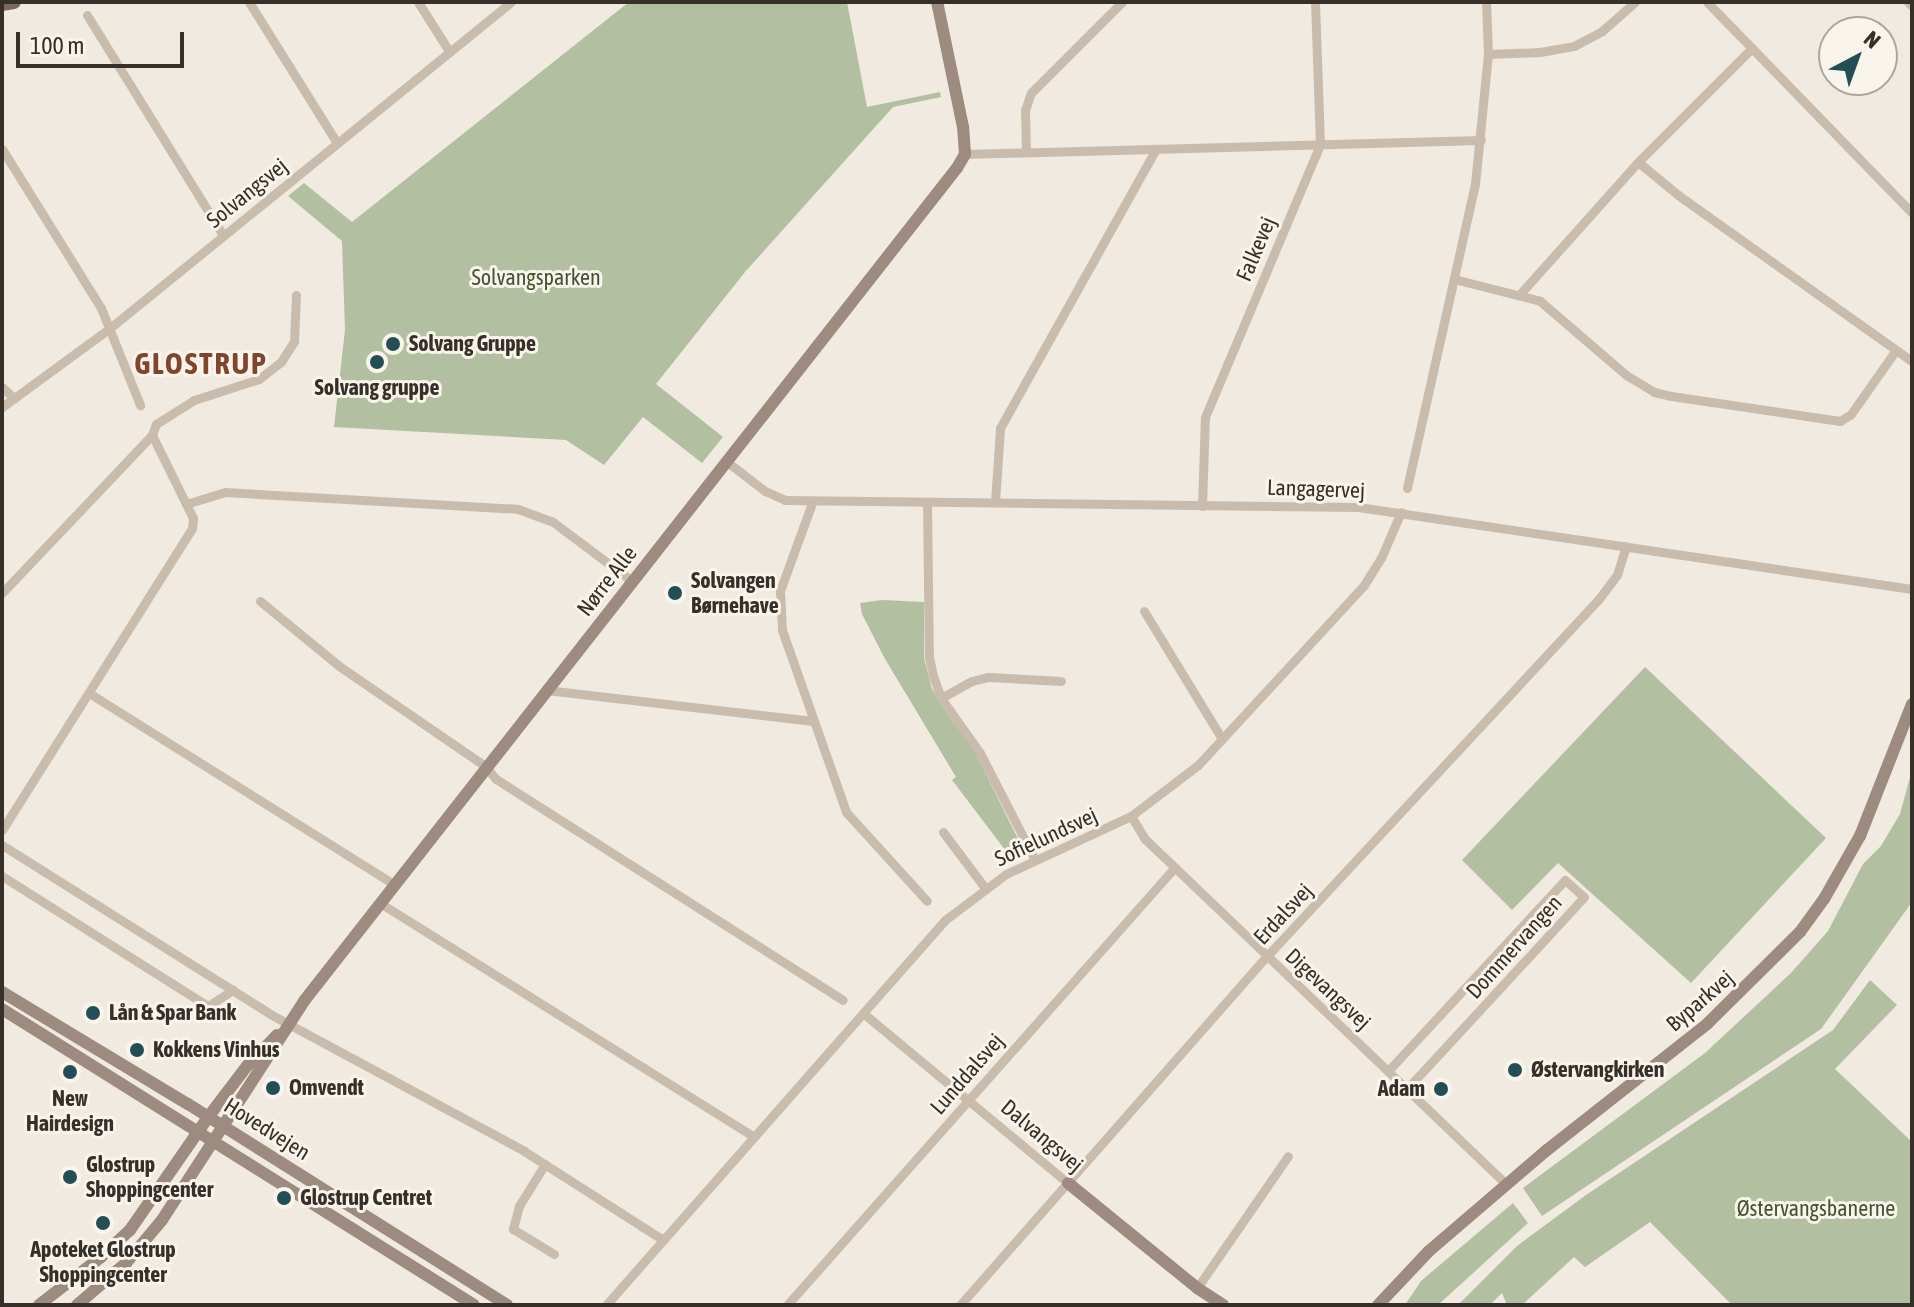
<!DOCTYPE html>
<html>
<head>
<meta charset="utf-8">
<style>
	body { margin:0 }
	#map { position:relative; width:1914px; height:1307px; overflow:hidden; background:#f1eae0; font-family:"Asap Condensed",sans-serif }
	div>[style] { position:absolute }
	.green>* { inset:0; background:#b2bfa0 }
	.street>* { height:9px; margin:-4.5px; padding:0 4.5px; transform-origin:4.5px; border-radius:4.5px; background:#c9bcac }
	.secondary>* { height:12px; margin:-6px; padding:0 6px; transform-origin:6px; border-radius:6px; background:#9c8b7e }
	.primary>* { height:14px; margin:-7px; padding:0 7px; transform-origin:7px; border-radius:7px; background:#78685d }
	.dots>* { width:22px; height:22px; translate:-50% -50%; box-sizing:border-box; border:4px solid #f9f4ec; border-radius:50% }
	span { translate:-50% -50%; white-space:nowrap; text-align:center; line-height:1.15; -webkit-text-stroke:6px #f9f4ec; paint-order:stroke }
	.street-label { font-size:22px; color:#37302a }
	.park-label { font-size:22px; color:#445430 }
	.poi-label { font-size:22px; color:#37302a; font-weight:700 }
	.left { translate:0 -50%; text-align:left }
	.right { translate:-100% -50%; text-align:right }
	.district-label { font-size:30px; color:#80452a; font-weight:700; letter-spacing:2px }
	.frame { position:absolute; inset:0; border:4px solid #37302a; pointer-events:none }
	.north { position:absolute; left:1818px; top:16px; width:80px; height:80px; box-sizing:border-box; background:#f9f4ec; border:2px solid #aba69e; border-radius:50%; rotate:41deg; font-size:22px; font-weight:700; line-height:32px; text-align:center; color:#37302a }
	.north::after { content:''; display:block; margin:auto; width:28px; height:36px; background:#234e56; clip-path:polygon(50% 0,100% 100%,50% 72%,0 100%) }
	.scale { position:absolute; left:16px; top:32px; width:168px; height:36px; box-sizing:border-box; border:4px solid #37302a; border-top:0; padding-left:10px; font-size:24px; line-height:28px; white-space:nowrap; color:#37302a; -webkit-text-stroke:6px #f9f4ec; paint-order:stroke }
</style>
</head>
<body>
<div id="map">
	<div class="green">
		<i style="clip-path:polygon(629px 2px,847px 2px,867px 107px,940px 92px,941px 97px,893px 107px,745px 272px,656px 384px,723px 437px,702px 463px,643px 417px,604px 465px,566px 440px,334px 427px,345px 330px,342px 241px,288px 196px,304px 183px,352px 222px)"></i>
		<i style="clip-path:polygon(882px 600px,924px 602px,924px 658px,932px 689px,976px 754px,1025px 853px,1012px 859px,952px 780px,956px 777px,885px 659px,862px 614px,860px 603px)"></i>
		<i style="clip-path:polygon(1645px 667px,1826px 838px,1691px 983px,1558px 863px,1512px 910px,1462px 860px)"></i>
		<i style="clip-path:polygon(1912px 770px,1912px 902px,1821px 1029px,1542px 1216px,1523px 1188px,1705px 1053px,1791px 973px,1828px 931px,1863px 864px,1881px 846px,1900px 814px)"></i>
		<i style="clip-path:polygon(1870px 980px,1897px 1005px,1835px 1069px,1912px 1142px,1912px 1305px,1732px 1305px,1650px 1222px,1585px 1267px,1574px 1257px,1522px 1305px,1507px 1305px,1502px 1293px,1490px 1305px,1458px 1305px,1517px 1246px,1586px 1195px,1833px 1030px)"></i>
		<i style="clip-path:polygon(1513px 1203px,1528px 1223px,1438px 1305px,1405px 1305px,1421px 1281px)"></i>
	</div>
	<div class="street">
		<i style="left:249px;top:2px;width:166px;rotate:58deg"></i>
		<i style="left:418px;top:2px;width:58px;rotate:57.7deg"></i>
		<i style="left:1707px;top:2px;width:294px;rotate:45.8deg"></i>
		<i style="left:1908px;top:2px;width:6px;rotate:45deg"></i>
		<i style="left:87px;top:15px;width:259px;rotate:58.3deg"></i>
		<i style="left:1488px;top:54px;width:52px;rotate:-2.2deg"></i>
		<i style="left:1540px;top:52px;width:35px;rotate:-10deg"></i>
		<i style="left:1574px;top:46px;width:32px;rotate:-28deg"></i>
		<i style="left:1602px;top:31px;width:44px;rotate:-41.3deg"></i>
		<i style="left:2px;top:149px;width:187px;rotate:58.1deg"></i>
		<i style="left:101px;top:308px;width:105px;rotate:68.1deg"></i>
		<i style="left:1026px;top:152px;width:42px;rotate:-91.4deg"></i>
		<i style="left:1025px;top:110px;width:18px;rotate:-71deg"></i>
		<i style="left:1031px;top:93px;width:129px;rotate:-45deg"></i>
		<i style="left:965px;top:154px;width:516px;rotate:-1.55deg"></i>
		<i style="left:1638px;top:162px;width:52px;rotate:39.5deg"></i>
		<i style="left:1678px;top:195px;width:287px;rotate:35.4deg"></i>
		<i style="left:1454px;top:279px;width:89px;rotate:14.3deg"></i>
		<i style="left:1540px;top:301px;width:113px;rotate:40.7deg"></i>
		<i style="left:1626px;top:375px;width:33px;rotate:31deg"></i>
		<i style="left:1654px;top:392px;width:17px;rotate:13deg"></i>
		<i style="left:1671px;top:396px;width:171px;rotate:8.4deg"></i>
		<i style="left:1840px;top:421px;width:13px;rotate:-32deg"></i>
		<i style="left:1851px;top:414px;width:78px;rotate:-54.9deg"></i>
		<i style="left:1520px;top:294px;width:177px;rotate:-48.2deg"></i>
		<i style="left:1638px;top:162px;width:161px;rotate:-45deg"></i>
		<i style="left:2px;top:387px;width:16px;rotate:43deg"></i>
		<i style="left:2px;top:407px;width:134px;rotate:-36.2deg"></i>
		<i style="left:110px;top:328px;width:517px;rotate:-39.11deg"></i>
		<i style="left:726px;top:461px;width:49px;rotate:37.6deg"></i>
		<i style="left:765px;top:491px;width:22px;rotate:24deg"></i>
		<i style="left:785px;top:500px;width:573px;rotate:0.7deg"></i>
		<i style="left:1358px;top:507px;width:560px;rotate:8.42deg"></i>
		<i style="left:1407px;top:488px;width:312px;rotate:-77.4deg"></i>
		<i style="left:1475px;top:184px;width:131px;rotate:-84.3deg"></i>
		<i style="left:1488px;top:54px;width:52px;rotate:-92.2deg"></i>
		<i style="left:927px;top:502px;width:155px;rotate:89.3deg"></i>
		<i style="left:929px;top:657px;width:19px;rotate:78deg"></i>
		<i style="left:933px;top:676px;width:23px;rotate:70deg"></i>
		<i style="left:941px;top:698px;width:67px;rotate:54.7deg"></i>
		<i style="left:980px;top:753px;width:120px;rotate:62.8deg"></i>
		<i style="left:995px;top:502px;width:74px;rotate:-86.1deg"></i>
		<i style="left:1000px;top:428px;width:320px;rotate:-60.8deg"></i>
		<i style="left:812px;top:503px;width:94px;rotate:110deg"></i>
		<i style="left:780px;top:591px;width:39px;rotate:87deg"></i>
		<i style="left:782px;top:630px;width:193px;rotate:70.6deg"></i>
		<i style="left:846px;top:812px;width:120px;rotate:47.7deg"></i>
		<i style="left:186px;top:504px;width:41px;rotate:-17.1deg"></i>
		<i style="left:225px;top:492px;width:293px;rotate:3.3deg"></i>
		<i style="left:518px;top:509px;width:37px;rotate:20deg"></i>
		<i style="left:553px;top:522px;width:99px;rotate:36.8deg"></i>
		<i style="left:1202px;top:506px;width:89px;rotate:-88.1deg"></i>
		<i style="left:1205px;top:417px;width:295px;rotate:-67.1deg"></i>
		<i style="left:1320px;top:145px;width:143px;rotate:-92deg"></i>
		<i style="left:2px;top:593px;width:218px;rotate:-46.5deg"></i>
		<i style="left:152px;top:435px;width:12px;rotate:-70deg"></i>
		<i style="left:156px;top:424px;width:45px;rotate:-32.3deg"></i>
		<i style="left:194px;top:400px;width:68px;rotate:-17.9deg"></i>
		<i style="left:259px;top:379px;width:28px;rotate:-38deg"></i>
		<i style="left:281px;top:362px;width:25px;rotate:-58deg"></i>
		<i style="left:294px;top:341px;width:46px;rotate:-87.5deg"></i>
		<i style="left:260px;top:601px;width:102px;rotate:39.4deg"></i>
		<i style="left:339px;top:666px;width:177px;rotate:34.4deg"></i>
		<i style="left:485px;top:766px;width:17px;rotate:50deg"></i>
		<i style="left:496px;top:779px;width:411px;rotate:32.5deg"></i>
		<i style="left:1144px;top:611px;width:150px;rotate:58.6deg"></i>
		<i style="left:546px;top:690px;width:269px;rotate:6.6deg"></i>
		<i style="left:89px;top:693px;width:360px;rotate:32.1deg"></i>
		<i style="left:941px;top:698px;width:35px;rotate:-29deg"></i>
		<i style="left:972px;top:681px;width:16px;rotate:-14deg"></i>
		<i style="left:988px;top:677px;width:73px;rotate:3.1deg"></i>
		<i style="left:1131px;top:816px;width:27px;rotate:59deg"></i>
		<i style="left:1145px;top:839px;width:499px;rotate:43.7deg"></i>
		<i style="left:2px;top:830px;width:357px;rotate:-57.8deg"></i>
		<i style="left:192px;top:528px;width:10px;rotate:-84deg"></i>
		<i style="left:193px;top:518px;width:93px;rotate:-116.3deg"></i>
		<i style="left:943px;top:832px;width:70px;rotate:53.1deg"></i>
		<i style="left:2px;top:845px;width:317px;rotate:32.2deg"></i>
		<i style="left:270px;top:1014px;width:289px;rotate:28.3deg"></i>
		<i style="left:524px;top:1151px;width:165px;rotate:32.6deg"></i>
		<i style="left:2px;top:876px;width:244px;rotate:32.3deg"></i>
		<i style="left:208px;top:1006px;width:30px;rotate:-33deg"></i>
		<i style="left:380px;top:903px;width:441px;rotate:32deg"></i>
		<i style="left:863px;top:1013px;width:266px;rotate:39.7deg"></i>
		<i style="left:1388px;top:1071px;width:260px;rotate:-47.2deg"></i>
		<i style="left:1565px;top:880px;width:25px;rotate:42deg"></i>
		<i style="left:1584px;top:897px;width:261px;rotate:132.7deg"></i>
		<i style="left:545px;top:1164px;width:49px;rotate:121.8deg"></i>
		<i style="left:519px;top:1206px;width:24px;rotate:105deg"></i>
		<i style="left:513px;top:1229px;width:48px;rotate:31.4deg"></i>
		<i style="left:1197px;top:1288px;width:160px;rotate:-55.4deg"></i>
		<i style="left:606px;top:1305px;width:513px;rotate:-48.64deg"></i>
		<i style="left:945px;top:920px;width:76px;rotate:-37deg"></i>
		<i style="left:1006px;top:874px;width:138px;rotate:-24.9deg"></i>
		<i style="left:1131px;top:816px;width:84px;rotate:-37.3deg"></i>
		<i style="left:1198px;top:765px;width:245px;rotate:-47.3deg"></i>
		<i style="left:1364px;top:585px;width:32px;rotate:-58deg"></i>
		<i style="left:1381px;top:558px;width:50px;rotate:-66.5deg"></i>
		<i style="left:787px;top:1305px;width:585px;rotate:-48.46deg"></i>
		<i style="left:960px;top:1305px;width:465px;rotate:-48.7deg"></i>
		<i style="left:1267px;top:956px;width:486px;rotate:-47.1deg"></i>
		<i style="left:1598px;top:600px;width:31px;rotate:-53deg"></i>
		<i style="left:1617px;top:575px;width:30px;rotate:-73deg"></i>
	</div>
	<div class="secondary">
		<i style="left:2px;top:992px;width:217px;rotate:31.1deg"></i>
		<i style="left:188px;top:1104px;width:377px;rotate:32.2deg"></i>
		<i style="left:2px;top:1009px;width:557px;rotate:32.09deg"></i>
		<i style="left:1068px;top:1183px;width:166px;rotate:39.1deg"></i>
		<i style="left:1197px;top:1288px;width:31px;rotate:33deg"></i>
		<i style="left:39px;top:1305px;width:78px;rotate:-37.7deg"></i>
		<i style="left:101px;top:1257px;width:40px;rotate:-43deg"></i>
		<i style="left:130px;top:1230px;width:139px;rotate:-55.3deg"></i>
		<i style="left:209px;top:1116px;width:63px;rotate:-52.8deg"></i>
		<i style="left:247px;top:1066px;width:43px;rotate:-45.9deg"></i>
		<i style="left:77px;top:1305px;width:65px;rotate:-40.6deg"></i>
		<i style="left:126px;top:1263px;width:56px;rotate:-50.1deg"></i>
		<i style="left:162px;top:1220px;width:261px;rotate:-57deg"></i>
		<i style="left:304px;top:1001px;width:1058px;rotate:-51.91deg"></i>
		<i style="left:957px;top:168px;width:16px;rotate:-60deg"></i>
		<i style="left:965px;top:154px;width:27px;rotate:-94deg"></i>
		<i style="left:963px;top:127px;width:128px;rotate:-101.7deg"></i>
		<i style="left:1378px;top:1305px;width:74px;rotate:-46.6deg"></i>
		<i style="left:1429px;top:1251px;width:155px;rotate:-40.6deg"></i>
		<i style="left:1547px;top:1150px;width:204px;rotate:-38.2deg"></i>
		<i style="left:1707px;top:1024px;width:131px;rotate:-44.7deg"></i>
		<i style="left:1800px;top:932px;width:41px;rotate:-54deg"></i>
		<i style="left:1824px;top:899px;width:73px;rotate:-60.3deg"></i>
		<i style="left:1860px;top:836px;width:142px;rotate:-68.5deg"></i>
	</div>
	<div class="primary">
		<i style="left:2px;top:4px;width:12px;rotate:-9deg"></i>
	</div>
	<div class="dots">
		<i style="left:393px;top:344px;background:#234e56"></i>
		<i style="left:377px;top:362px;background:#234e56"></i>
		<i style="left:675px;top:593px;background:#234e56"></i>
		<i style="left:93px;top:1013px;background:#234e56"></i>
		<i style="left:137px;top:1050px;background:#234e56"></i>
		<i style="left:1515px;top:1070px;background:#234e56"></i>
		<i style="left:70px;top:1072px;background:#234e56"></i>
		<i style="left:273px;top:1088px;background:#234e56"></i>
		<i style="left:1441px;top:1089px;background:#234e56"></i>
		<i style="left:70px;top:1177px;background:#234e56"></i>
		<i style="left:284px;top:1198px;background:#234e56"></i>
		<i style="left:103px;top:1223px;background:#234e56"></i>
	</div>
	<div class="street-label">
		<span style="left:247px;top:193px;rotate:-39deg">Solvangsvej</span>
		<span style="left:1256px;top:249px;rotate:-67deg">Falkevej</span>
		<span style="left:1316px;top:489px;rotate:2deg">Langagervej</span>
		<span style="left:607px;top:581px;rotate:-52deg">Nørre Alle</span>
		<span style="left:1046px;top:837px;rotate:-25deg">Sofielundsvej</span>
		<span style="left:1283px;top:914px;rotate:-47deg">Erdalsvej</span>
		<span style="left:1514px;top:947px;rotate:-48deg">Dommervangen</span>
		<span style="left:1328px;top:989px;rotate:43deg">Digevangsvej</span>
		<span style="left:1700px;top:1001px;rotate:-41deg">Byparkvej</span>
		<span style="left:967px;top:1074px;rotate:-49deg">Lunddalsvej</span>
		<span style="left:267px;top:1129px;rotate:32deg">Hovedvejen</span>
		<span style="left:1042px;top:1136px;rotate:40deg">Dalvangsvej</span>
	</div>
	<div class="park-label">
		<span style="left:536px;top:278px">Solvangsparken</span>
		<span style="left:1816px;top:1209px">Østervangsbanerne</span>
	</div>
	<div class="poi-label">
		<span class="left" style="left:409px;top:344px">Solvang Gruppe</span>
		<span style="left:377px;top:388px">Solvang gruppe</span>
		<span class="left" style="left:691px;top:593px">Solvangen<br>Børnehave</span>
		<span class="left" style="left:109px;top:1013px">Lån &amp; Spar Bank</span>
		<span class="left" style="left:153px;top:1050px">Kokkens Vinhus</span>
		<span class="left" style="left:1531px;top:1070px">Østervangkirken</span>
		<span class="left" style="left:289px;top:1088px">Omvendt</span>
		<span class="right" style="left:1425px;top:1089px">Adam</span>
		<span style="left:70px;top:1111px">New<br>Hairdesign</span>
		<span class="left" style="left:86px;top:1177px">Glostrup<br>Shoppingcenter</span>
		<span class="left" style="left:300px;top:1198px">Glostrup Centret</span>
		<span style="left:103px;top:1262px">Apoteket Glostrup<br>Shoppingcenter</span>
	</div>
	<div class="district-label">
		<span style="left:201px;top:363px">GLOSTRUP</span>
	</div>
	<div class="frame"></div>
	<div class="north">N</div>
	<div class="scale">100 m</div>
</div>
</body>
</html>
